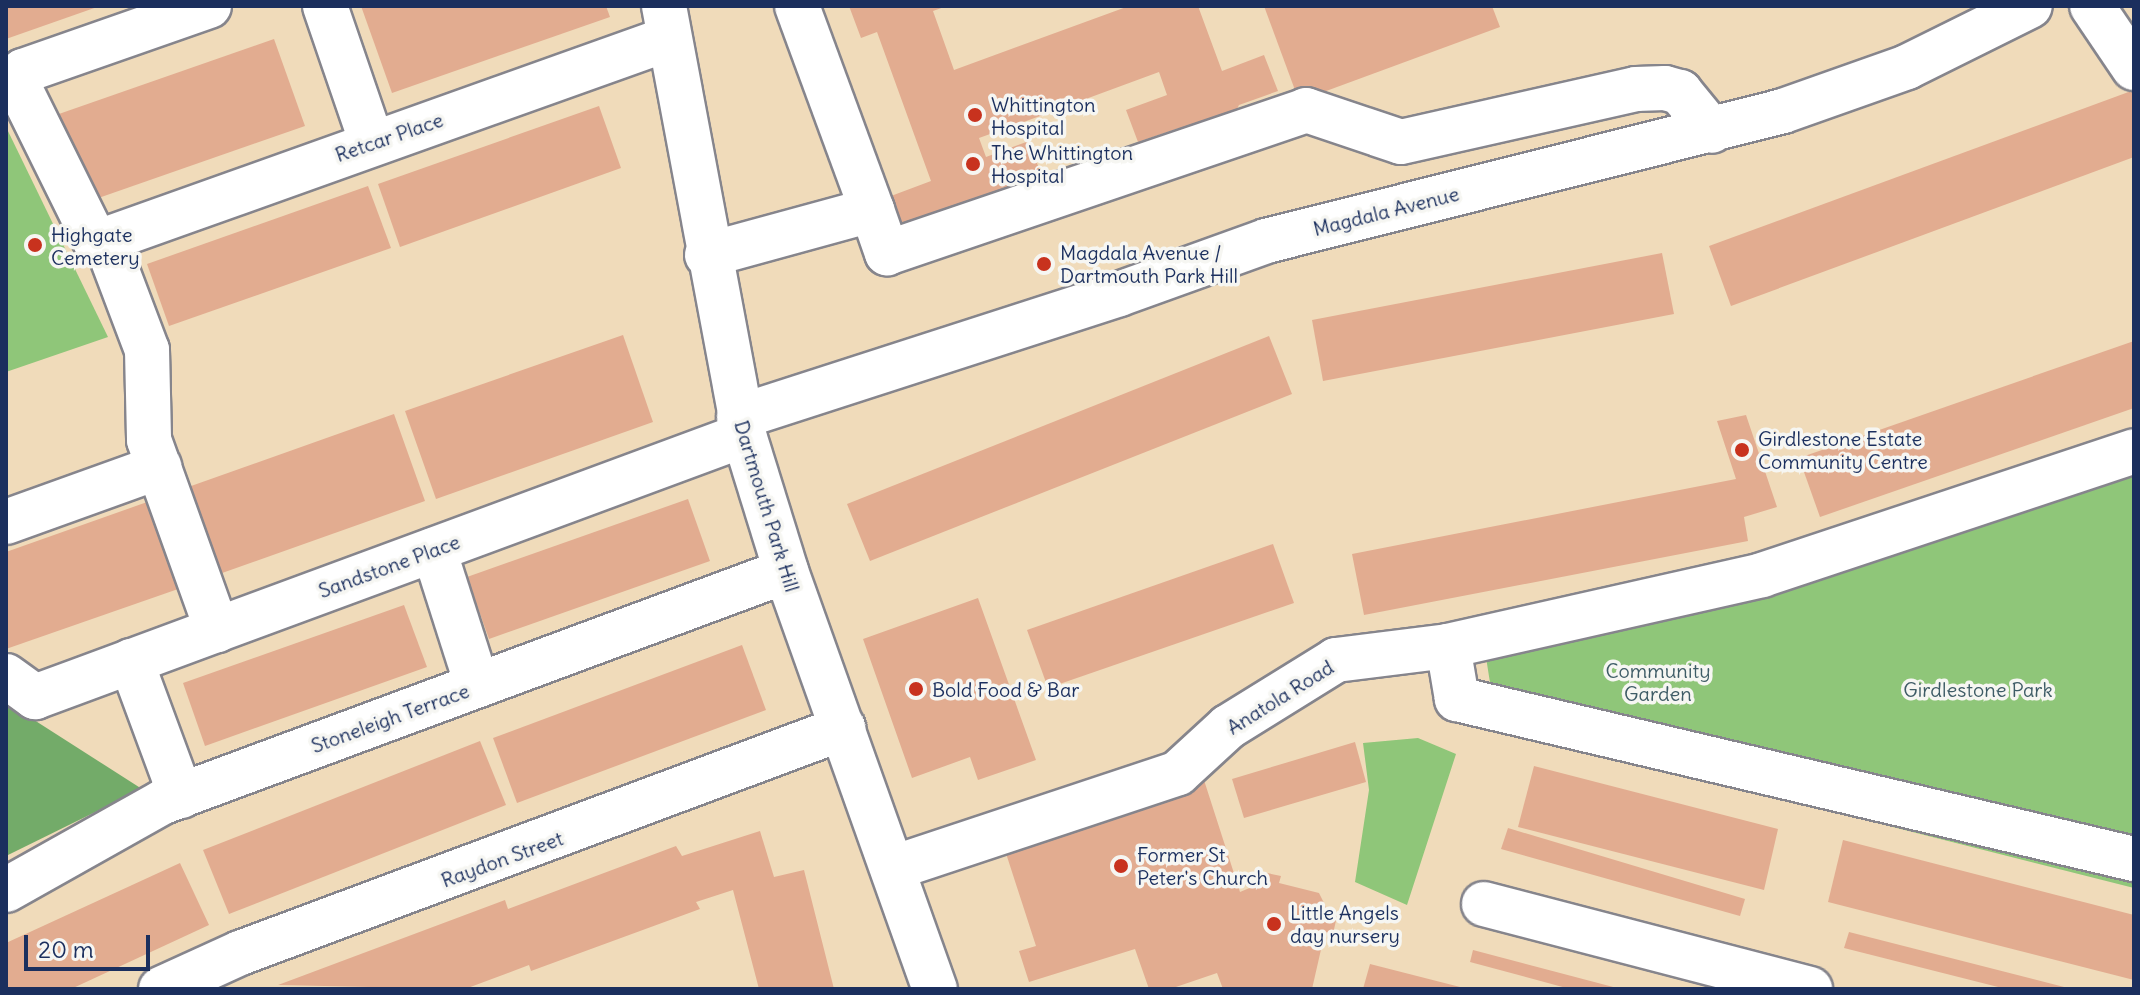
<!DOCTYPE html>
<html>
<head>
<meta charset="utf-8">
<style>
	body { margin:0 }
	#map { position:relative; width:2140px; height:995px; overflow:hidden; background:#f0dbba; font-family:Delius,sans-serif }
	div>[style] { position:absolute }
	.green>* { inset:0; background:#8fc679 }
	.forest>* { inset:0; background:#73ab69 }
	.building>* { inset:0; background:#e2ac90 }
	.roads { filter:drop-shadow(2px 0 #86858c) drop-shadow(-2px 0 #86858c) drop-shadow(0 2px #86858c) drop-shadow(0 -2px #86858c) }
	.minor>* { height:44px; margin:-22px; padding:0 22px; transform-origin:22px; border-radius:22px; background:#fff }
	.dots>* { width:22px; height:22px; translate:-50% -50%; box-sizing:border-box; border:4px solid #f6f6f2; border-radius:50% }
	span { translate:-50% -50%; white-space:nowrap; text-align:center; line-height:1.15; -webkit-text-stroke:7px #f6f6f2; paint-order:stroke }
	.poi-label { font-size:20px; color:#1b2f5e }
	.left { translate:0 -50%; text-align:left }
	.street-label { font-size:20px; color:#1b2f5e }
	.park-label { font-size:20px; color:#3e5c66 }
	.frame { position:absolute; inset:0; border:8px solid #1b2f5e; pointer-events:none }
	.scale { position:absolute; left:24px; top:935px; width:126px; height:36px; box-sizing:border-box; border:4px solid #1b2f5e; border-top:0; padding-left:10px; font-size:24px; line-height:28px; white-space:nowrap; color:#1b2f5e; -webkit-text-stroke:6px #f6f6f2; paint-order:stroke }
</style>
</head>
<body>
<div id="map">
	<div class="green">
		<i style="clip-path:polygon(6px 127px,108px 337px,6px 372px)"></i>
		<i style="clip-path:polygon(2134px 461px,2134px 888px,1497px 727px,1485px 651px,1684px 612px,1841px 572px)"></i>
		<i style="clip-path:polygon(1418px 738px,1456px 754px,1407px 905px,1355px 882px,1369px 790px,1363px 743px)"></i>
	</div>
	<div class="forest">
		<i style="clip-path:polygon(6px 702px,142px 789px,6px 856px)"></i>
	</div>
	<div class="building">
		<i style="clip-path:polygon(6px 6px,100px 6px,6px 39px)"></i>
		<i style="clip-path:polygon(361px 6px,606px 6px,610px 17px,392px 93px)"></i>
		<i style="clip-path:polygon(849px 6px,947px 6px,933px 11px,954px 70px,1129px 6px,1198px 6px,1222px 71px,1264px 55px,1278px 91px,1239px 105px,1232px 119px,1192px 133px,1179px 128px,1138px 142px,1126px 110px,1167px 95px,1159px 72px,1083px 100px,1086px 106px,1054px 118px,1051px 112px,979px 138px,986px 157px,1029px 141px,1042px 177px,903px 229px,891px 196px,931px 181px,877px 32px,861px 38px)"></i>
		<i style="clip-path:polygon(1264px 6px,1492px 6px,1500px 27px,1299px 101px)"></i>
		<i style="clip-path:polygon(274px 39px,305px 126px,87px 202px,56px 115px)"></i>
		<i style="clip-path:polygon(2134px 90px,2134px 157px,1731px 306px,1709px 246px)"></i>
		<i style="clip-path:polygon(599px 106px,621px 168px,400px 247px,378px 184px)"></i>
		<i style="clip-path:polygon(368px 186px,391px 248px,169px 326px,147px 264px)"></i>
		<i style="clip-path:polygon(1662px 253px,1674px 314px,1323px 381px,1312px 320px)"></i>
		<i style="clip-path:polygon(623px 335px,653px 422px,436px 499px,405px 411px)"></i>
		<i style="clip-path:polygon(1269px 336px,1292px 394px,870px 561px,847px 504px)"></i>
		<i style="clip-path:polygon(2134px 341px,2134px 408px,1820px 517px,1799px 458px)"></i>
		<i style="clip-path:polygon(394px 414px,425px 501px,208px 578px,177px 491px)"></i>
		<i style="clip-path:polygon(1746px 415px,1777px 507px,1744px 517px,1748px 541px,1364px 615px,1352px 554px,1736px 479px,1717px 421px)"></i>
		<i style="clip-path:polygon(688px 499px,710px 561px,489px 639px,467px 577px)"></i>
		<i style="clip-path:polygon(150px 501px,181px 588px,6px 649px,6px 552px)"></i>
		<i style="clip-path:polygon(1273px 544px,1294px 603px,1048px 688px,1027px 630px)"></i>
		<i style="clip-path:polygon(978px 598px,1036px 760px,978px 780px,970px 757px,912px 778px,863px 639px)"></i>
		<i style="clip-path:polygon(404px 605px,427px 667px,205px 746px,183px 683px)"></i>
		<i style="clip-path:polygon(742px 645px,766px 710px,517px 803px,493px 738px)"></i>
		<i style="clip-path:polygon(480px 741px,506px 805px,229px 914px,203px 850px)"></i>
		<i style="clip-path:polygon(1355px 742px,1366px 782px,1244px 818px,1232px 779px)"></i>
		<i style="clip-path:polygon(1534px 766px,1778px 829px,1764px 890px,1518px 827px)"></i>
		<i style="clip-path:polygon(1203px 777px,1240px 892px,1259px 884px,1262px 872px,1281px 876px,1279px 883px,1319px 893px,1329px 913px,1337px 916px,1333px 934px,1325px 932px,1312px 989px,1223px 989px,1217px 973px,1170px 989px,1149px 989px,1135px 949px,1029px 982px,1019px 951px,1036px 946px,1002px 841px)"></i>
		<i style="clip-path:polygon(1508px 828px,1745px 899px,1740px 916px,1501px 849px)"></i>
		<i style="clip-path:polygon(760px 831px,774px 877px,804px 870px,834px 989px,759px 989px,733px 890px,696px 902px,700px 909px,531px 971px,529px 965px,465px 989px,278px 985px,505px 900px,508px 909px,676px 846px,682px 856px)"></i>
		<i style="clip-path:polygon(1843px 840px,2134px 915px,2134px 980px,1828px 902px)"></i>
		<i style="clip-path:polygon(180px 863px,209px 925px,71px 989px,6px 989px,6px 943px)"></i>
		<i style="clip-path:polygon(1849px 932px,2068px 988px,2068px 989px,2006px 989px,1844px 948px)"></i>
		<i style="clip-path:polygon(1473px 950px,1617px 988px,1616px 989px,1570px 989px,1470px 962px)"></i>
		<i style="clip-path:polygon(1370px 964px,1464px 988px,1464px 989px,1363px 989px)"></i>
	</div>
	<div class="roads">
		<div class="minor">
			<i style="left:209px;top:6px;width:197px;rotate:160.7deg"></i>
			<i style="left:23px;top:71px;width:13px;rotate:117deg"></i>
			<i style="left:17px;top:83px;width:178px;rotate:63.7deg"></i>
			<i style="left:96px;top:243px;width:607px;rotate:-19.63deg"></i>
			<i style="left:325px;top:6px;width:145px;rotate:71.1deg"></i>
			<i style="left:664px;top:6px;width:436px;rotate:79.4deg"></i>
			<i style="left:744px;top:435px;width:142px;rotate:72.8deg"></i>
			<i style="left:786px;top:571px;width:444px;rotate:70.4deg"></i>
			<i style="left:797px;top:6px;width:217px;rotate:69.8deg"></i>
			<i style="left:2092px;top:6px;width:75px;rotate:55.9deg"></i>
			<i style="left:105px;top:239px;width:119px;rotate:69.3deg"></i>
			<i style="left:147px;top:350px;width:90px;rotate:88.7deg"></i>
			<i style="left:149px;top:440px;width:202px;rotate:70.3deg"></i>
			<i style="left:707px;top:255px;width:171px;rotate:-15.3deg"></i>
			<i style="left:872px;top:210px;width:46px;rotate:70.8deg"></i>
			<i style="left:887px;top:253px;width:443px;rotate:-18.8deg"></i>
			<i style="left:1306px;top:110px;width:100px;rotate:18.6deg"></i>
			<i style="left:1401px;top:142px;width:241px;rotate:-12.7deg"></i>
			<i style="left:1636px;top:89px;width:29px;rotate:-2deg"></i>
			<i style="left:1665px;top:88px;width:16px;rotate:15deg"></i>
			<i style="left:1680px;top:92px;width:50px;rotate:50.6deg"></i>
			<i style="left:739px;top:417px;width:399px;rotate:-17.9deg"></i>
			<i style="left:1119px;top:294px;width:156px;rotate:-19.8deg"></i>
			<i style="left:1266px;top:241px;width:533px;rotate:-14.11deg"></i>
			<i style="left:1783px;top:111px;width:132px;rotate:-19.5deg"></i>
			<i style="left:1907px;top:67px;width:137px;rotate:-26.4deg"></i>
			<i style="left:6px;top:522px;width:163px;rotate:-19.8deg"></i>
			<i style="left:434px;top:550px;width:142px;rotate:72.3deg"></i>
			<i style="left:1448px;top:646px;width:322px;rotate:-12.7deg"></i>
			<i style="left:1762px;top:575px;width:392px;rotate:-18.4deg"></i>
			<i style="left:131px;top:661px;width:144px;rotate:69.7deg"></i>
			<i style="left:6px;top:676px;width:36px;rotate:36deg"></i>
			<i style="left:35px;top:697px;width:756px;rotate:-20.28deg"></i>
			<i style="left:896px;top:867px;width:297px;rotate:-18.4deg"></i>
			<i style="left:1178px;top:773px;width:68px;rotate:-42.6deg"></i>
			<i style="left:1228px;top:727px;width:127px;rotate:-31.8deg"></i>
			<i style="left:1336px;top:660px;width:113px;rotate:-7.1deg"></i>
			<i style="left:1448px;top:646px;width:54px;rotate:80.4deg"></i>
			<i style="left:1457px;top:699px;width:696px;rotate:13.3deg"></i>
			<i style="left:6px;top:890px;width:180px;rotate:-29.3deg"></i>
			<i style="left:163px;top:802px;width:664px;rotate:-20.34deg"></i>
			<i style="left:1484px;top:904px;width:337px;rotate:14.6deg"></i>
			<i style="left:161px;top:989px;width:87px;rotate:-24.5deg"></i>
			<i style="left:240px;top:953px;width:644px;rotate:-20.46deg"></i>
		</div>
	</div>
	<div class="dots">
		<i style="left:975px;top:115px;background:#c8321e"></i>
		<i style="left:973px;top:164px;background:#c8321e"></i>
		<i style="left:35px;top:245px;background:#c8321e"></i>
		<i style="left:1044px;top:264px;background:#c8321e"></i>
		<i style="left:1742px;top:450px;background:#c8321e"></i>
		<i style="left:916px;top:689px;background:#c8321e"></i>
		<i style="left:1121px;top:866px;background:#c8321e"></i>
		<i style="left:1274px;top:924px;background:#c8321e"></i>
	</div>
	<div class="poi-label">
		<span class="left" style="left:991px;top:116px">Whittington<br>Hospital</span>
		<span class="left" style="left:991px;top:164px">The Whittington<br>Hospital</span>
		<span class="left" style="left:51px;top:246px">Highgate<br>Cemetery</span>
		<span class="left" style="left:1060px;top:264px">Magdala Avenue /<br>Dartmouth Park Hill</span>
		<span class="left" style="left:1758px;top:450px">Girdlestone Estate<br>Community Centre</span>
		<span class="left" style="left:932px;top:689px">Bold Food &amp; Bar</span>
		<span class="left" style="left:1137px;top:866px">Former St<br>Peter's Church</span>
		<span class="left" style="left:1290px;top:924px">Little Angels<br>day nursery</span>
	</div>
	<div class="street-label">
		<span style="left:389px;top:137px;rotate:-19deg">Retcar Place</span>
		<span style="left:1386px;top:211px;rotate:-14deg">Magdala Avenue</span>
		<span style="left:767px;top:506px;rotate:73deg">Dartmouth Park Hill</span>
		<span style="left:389px;top:566px;rotate:-20deg">Sandstone Place</span>
		<span style="left:1280px;top:697px;rotate:-32deg">Anatola Road</span>
		<span style="left:390px;top:718px;rotate:-20deg">Stoneleigh Terrace</span>
		<span style="left:502px;top:859px;rotate:-20deg">Raydon Street</span>
	</div>
	<div class="park-label">
		<span style="left:1658px;top:682px">Community<br>Garden</span>
		<span style="left:1978px;top:689px">Girdlestone Park</span>
	</div>
	<div class="frame"></div>
	<div class="scale">20 m</div>
</div>
</body>
</html>
